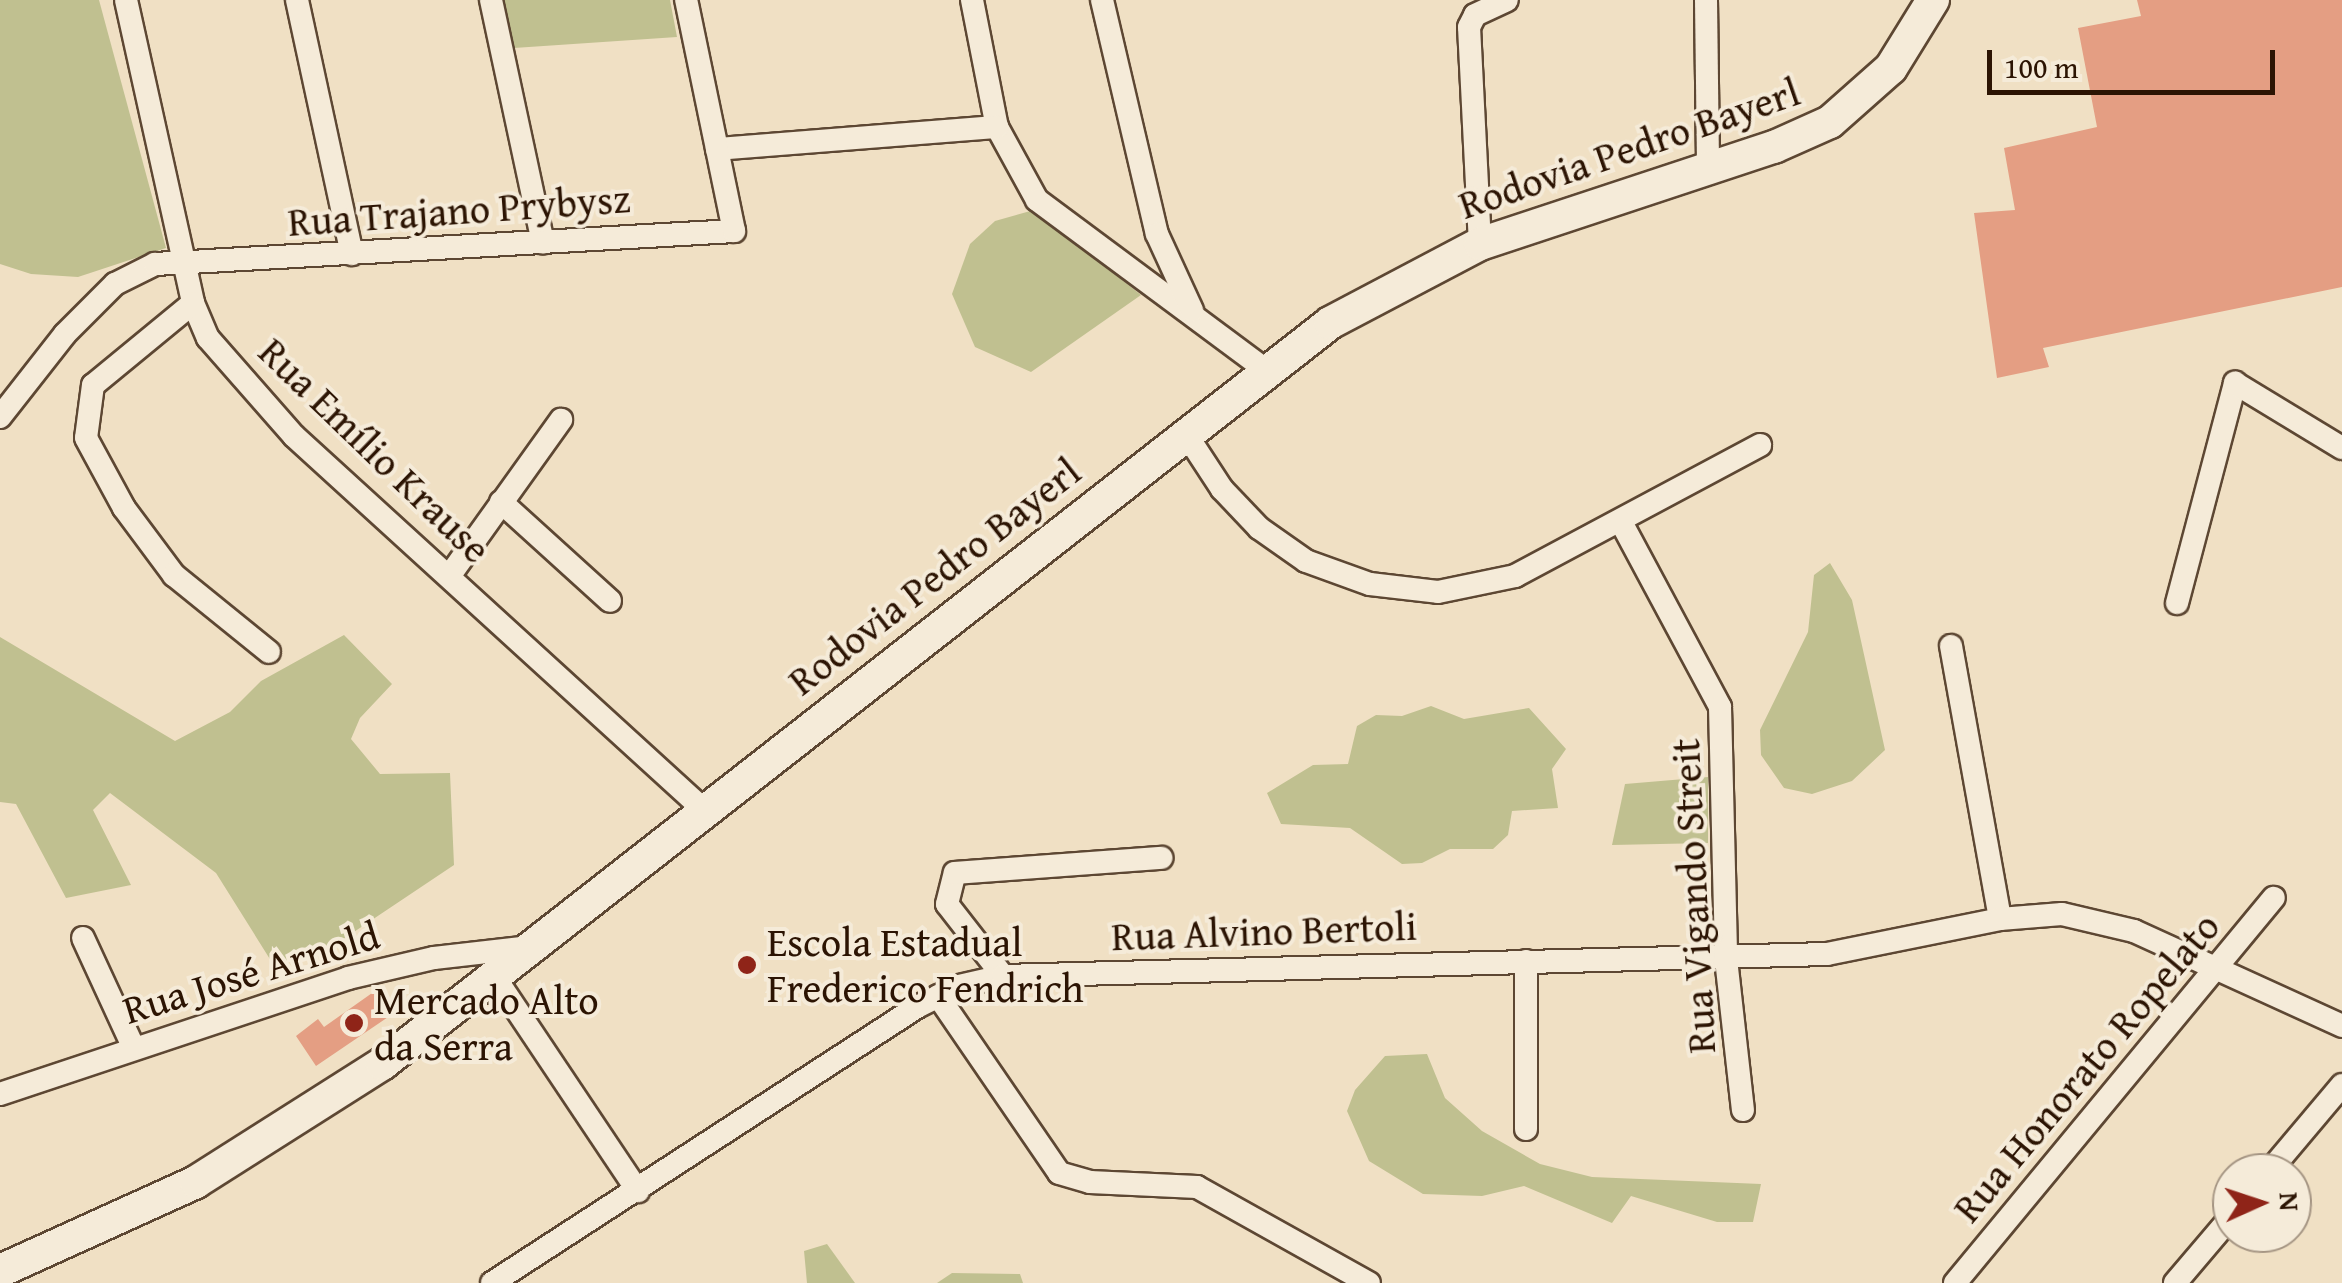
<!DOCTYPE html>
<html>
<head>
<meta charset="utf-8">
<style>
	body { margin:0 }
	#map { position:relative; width:2342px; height:1283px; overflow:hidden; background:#f0e0c4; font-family:"Gentium Book Plus",serif }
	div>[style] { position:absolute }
	.green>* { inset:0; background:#c0c090 }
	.building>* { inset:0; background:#e49e83 }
	.roads { filter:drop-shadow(2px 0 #5d4733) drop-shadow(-2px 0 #5d4733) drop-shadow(0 2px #5d4733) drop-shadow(0 -2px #5d4733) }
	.minor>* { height:22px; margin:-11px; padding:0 11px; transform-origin:11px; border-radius:11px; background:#f5ebd9 }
	.secondary>* { height:32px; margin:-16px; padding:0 16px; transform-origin:16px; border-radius:16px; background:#f5ebd9 }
	.dots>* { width:28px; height:28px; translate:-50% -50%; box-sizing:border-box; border:5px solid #f5ebd9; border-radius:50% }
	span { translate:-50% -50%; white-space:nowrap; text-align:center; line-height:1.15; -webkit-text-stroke:8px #f5ebd9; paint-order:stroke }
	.street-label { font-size:40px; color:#2c1403 }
	.poi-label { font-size:40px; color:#2c1403 }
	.left { translate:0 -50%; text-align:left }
	.north { position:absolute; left:2212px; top:1153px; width:100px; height:100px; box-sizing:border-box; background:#f5ebd9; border:2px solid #a59583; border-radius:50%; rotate:87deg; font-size:28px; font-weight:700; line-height:40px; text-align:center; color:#2c1403 }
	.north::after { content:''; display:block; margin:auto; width:35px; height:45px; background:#8f2418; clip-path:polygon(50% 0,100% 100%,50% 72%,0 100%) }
	.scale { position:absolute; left:1987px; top:50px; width:288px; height:45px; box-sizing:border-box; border:5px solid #2c1403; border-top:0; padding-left:12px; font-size:30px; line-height:35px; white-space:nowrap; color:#2c1403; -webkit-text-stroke:8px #f5ebd9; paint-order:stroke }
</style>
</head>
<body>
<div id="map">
	<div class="green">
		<i style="clip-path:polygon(0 0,99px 0,166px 248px,78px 277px,31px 274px,0 264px)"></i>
		<i style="clip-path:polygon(504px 0,670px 0,677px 37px,514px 48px)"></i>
		<i style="clip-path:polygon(1034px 210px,1141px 295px,1031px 372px,975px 347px,952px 294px,970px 244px,995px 221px)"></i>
		<i style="clip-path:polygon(1830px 563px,1852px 600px,1885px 750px,1852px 781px,1812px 794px,1784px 788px,1761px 755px,1760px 730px,1808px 632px,1814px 575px)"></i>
		<i style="clip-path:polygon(344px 635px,392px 684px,360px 718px,351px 739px,380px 774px,450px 773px,454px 865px,321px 954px,273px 964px,216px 873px,110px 793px,93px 810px,131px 885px,66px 898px,16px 804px,0 802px,0 637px,175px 741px,230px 712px,261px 681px)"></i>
		<i style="clip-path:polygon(1431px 706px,1464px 719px,1529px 708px,1566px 749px,1552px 769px,1558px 808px,1512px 811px,1508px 835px,1493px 849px,1450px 849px,1422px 863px,1402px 864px,1350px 828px,1281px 824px,1267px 793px,1313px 765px,1348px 764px,1357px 726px,1376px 715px,1402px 716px)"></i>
		<i style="clip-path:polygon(1708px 777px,1708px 843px,1612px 845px,1625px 784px)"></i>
		<i style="clip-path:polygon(1427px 1054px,1445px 1098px,1482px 1131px,1540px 1164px,1592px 1177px,1761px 1184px,1753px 1222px,1717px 1222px,1631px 1196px,1612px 1223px,1524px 1186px,1482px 1196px,1423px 1194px,1369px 1161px,1347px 1111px,1355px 1090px,1385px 1056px)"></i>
		<i style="clip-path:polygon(827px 1244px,855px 1283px,807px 1283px,804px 1251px)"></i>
		<i style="clip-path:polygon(952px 1273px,1020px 1274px,1023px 1283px,937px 1283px)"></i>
	</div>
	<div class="building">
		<i style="clip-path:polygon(2137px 0,2342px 0,2342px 287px,2043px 348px,2049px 367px,1997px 378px,1974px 213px,2015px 210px,2004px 148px,2097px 127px,2078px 28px,2141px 16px)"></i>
		<i style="clip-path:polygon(382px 986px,397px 1011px,316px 1066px,296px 1036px,318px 1019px,324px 1027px)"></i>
	</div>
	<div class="roads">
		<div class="minor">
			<i style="left:126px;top:0;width:310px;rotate:77.5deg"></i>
			<i style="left:193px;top:303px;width:38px;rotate:67deg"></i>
			<i style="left:208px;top:338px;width:130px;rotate:48.7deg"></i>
			<i style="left:294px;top:436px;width:554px;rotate:42.36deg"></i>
			<i style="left:297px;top:0;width:260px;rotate:77.8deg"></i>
			<i style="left:491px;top:0;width:248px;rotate:77.9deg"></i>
			<i style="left:972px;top:0;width:129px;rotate:78.9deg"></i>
			<i style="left:997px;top:127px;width:83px;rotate:61.3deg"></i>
			<i style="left:1037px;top:200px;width:285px;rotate:36.6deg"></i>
			<i style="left:1102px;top:0;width:240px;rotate:76.8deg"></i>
			<i style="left:1157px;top:234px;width:84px;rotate:65.3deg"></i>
			<i style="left:1706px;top:0;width:170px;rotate:89.3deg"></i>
			<i style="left:717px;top:149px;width:281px;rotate:-4.5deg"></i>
			<i style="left:1480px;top:244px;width:217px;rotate:-92.9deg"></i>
			<i style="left:1469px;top:27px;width:13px;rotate:-63deg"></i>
			<i style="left:1475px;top:15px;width:35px;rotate:-25deg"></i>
			<i style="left:193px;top:303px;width:129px;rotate:140.6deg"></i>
			<i style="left:93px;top:385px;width:53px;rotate:97.5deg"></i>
			<i style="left:86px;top:438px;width:80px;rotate:61.5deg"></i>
			<i style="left:124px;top:508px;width:84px;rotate:53.3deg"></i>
			<i style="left:174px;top:575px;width:122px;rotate:39deg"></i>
			<i style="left:0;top:417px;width:105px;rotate:-51.9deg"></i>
			<i style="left:65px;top:334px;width:71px;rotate:-45deg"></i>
			<i style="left:115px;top:284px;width:45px;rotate:-26.6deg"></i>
			<i style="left:155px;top:264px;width:580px;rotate:-3.26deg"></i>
			<i style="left:734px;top:231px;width:236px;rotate:-101.7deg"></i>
			<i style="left:1186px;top:434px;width:66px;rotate:56.8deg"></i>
			<i style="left:1222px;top:489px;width:54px;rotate:46.5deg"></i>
			<i style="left:1259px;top:528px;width:57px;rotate:35.1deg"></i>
			<i style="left:1306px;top:561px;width:68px;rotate:19.8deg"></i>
			<i style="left:1370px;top:584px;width:68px;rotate:6.7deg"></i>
			<i style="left:1438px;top:592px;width:79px;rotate:-11.7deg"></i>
			<i style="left:1515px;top:576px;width:278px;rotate:-28.1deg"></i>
			<i style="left:501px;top:502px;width:147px;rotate:42.2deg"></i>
			<i style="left:1621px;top:522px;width:210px;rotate:61.8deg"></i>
			<i style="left:1720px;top:707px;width:252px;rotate:88.6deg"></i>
			<i style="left:1726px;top:959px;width:152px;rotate:83.6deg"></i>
			<i style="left:450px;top:575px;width:191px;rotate:-54.4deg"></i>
			<i style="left:2177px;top:603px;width:228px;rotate:-75.2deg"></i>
			<i style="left:2235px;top:383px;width:125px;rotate:31.3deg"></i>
			<i style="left:1951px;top:646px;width:277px;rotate:79.8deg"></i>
			<i style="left:83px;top:938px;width:119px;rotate:65.2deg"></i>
			<i style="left:1526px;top:961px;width:168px;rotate:90deg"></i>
			<i style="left:494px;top:976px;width:259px;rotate:56.2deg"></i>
			<i style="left:1003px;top:976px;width:91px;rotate:-127.9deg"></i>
			<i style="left:947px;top:904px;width:32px;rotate:-76deg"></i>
			<i style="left:955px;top:873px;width:207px;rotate:-4.2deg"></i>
			<i style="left:938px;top:996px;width:214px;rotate:55.6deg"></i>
			<i style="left:1059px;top:1173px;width:32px;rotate:16deg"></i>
			<i style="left:1090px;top:1182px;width:107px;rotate:2.7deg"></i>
			<i style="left:1197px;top:1187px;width:197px;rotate:29.2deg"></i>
			<i style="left:0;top:1094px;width:367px;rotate:-18.4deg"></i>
			<i style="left:348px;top:978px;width:88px;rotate:-13.1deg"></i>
			<i style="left:434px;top:958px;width:97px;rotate:-6.5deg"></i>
			<i style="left:2268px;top:1173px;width:115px;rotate:-49.9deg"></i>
			<i style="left:492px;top:1283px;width:507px;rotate:-33deg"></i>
			<i style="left:917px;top:1007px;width:47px;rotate:-26.6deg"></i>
			<i style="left:959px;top:986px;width:45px;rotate:-12.8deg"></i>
			<i style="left:1003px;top:976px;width:824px;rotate:-1.53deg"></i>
			<i style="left:1827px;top:954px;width:177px;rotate:-11.4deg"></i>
			<i style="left:2000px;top:919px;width:62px;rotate:-4.6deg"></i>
			<i style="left:2062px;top:914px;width:74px;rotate:13.3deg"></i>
			<i style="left:2134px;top:931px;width:229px;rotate:24.5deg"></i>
			<i style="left:1955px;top:1283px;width:500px;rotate:-50.4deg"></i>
			<i style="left:2175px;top:1283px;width:88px;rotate:-49.6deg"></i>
		</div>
		<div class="secondary">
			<i style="left:0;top:1271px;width:215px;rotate:-24.4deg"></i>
			<i style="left:196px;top:1182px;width:220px;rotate:-32.4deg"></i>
			<i style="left:382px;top:1064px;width:1203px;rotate:-38.01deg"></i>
			<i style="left:1330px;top:323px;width:170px;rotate:-27.8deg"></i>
			<i style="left:1480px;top:244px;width:310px;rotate:-18.3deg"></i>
			<i style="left:1774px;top:147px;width:61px;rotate:-24.1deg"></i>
			<i style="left:1830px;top:122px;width:81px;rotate:-41.5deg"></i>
			<i style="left:1891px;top:68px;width:80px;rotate:-58.3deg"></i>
		</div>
	</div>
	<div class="dots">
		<i style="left:747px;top:965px;background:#8f2418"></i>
		<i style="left:354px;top:1023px;background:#8f2418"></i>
	</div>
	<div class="street-label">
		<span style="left:1629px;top:148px;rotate:-19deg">Rodovia Pedro Bayerl</span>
		<span style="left:459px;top:210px;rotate:-4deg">Rua Trajano Prybysz</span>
		<span style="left:375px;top:450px;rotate:44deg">Rua Emílio Krause</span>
		<span style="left:934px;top:576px;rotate:-38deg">Rodovia Pedro Bayerl</span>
		<span style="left:1693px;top:896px;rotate:-93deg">Rua Vigando Streit</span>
		<span style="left:1264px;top:931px;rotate:-2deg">Rua Alvino Bertoli</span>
		<span style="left:251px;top:972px;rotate:-17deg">Rua José Arnold</span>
		<span style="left:2086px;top:1067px;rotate:-50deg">Rua Honorato Ropelato</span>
	</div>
	<div class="poi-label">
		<span class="left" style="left:767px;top:965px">Escola Estadual<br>Frederico Fendrich</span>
		<span class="left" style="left:374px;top:1023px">Mercado Alto<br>da Serra</span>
	</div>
	<div class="north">N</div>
	<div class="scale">100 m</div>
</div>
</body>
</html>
